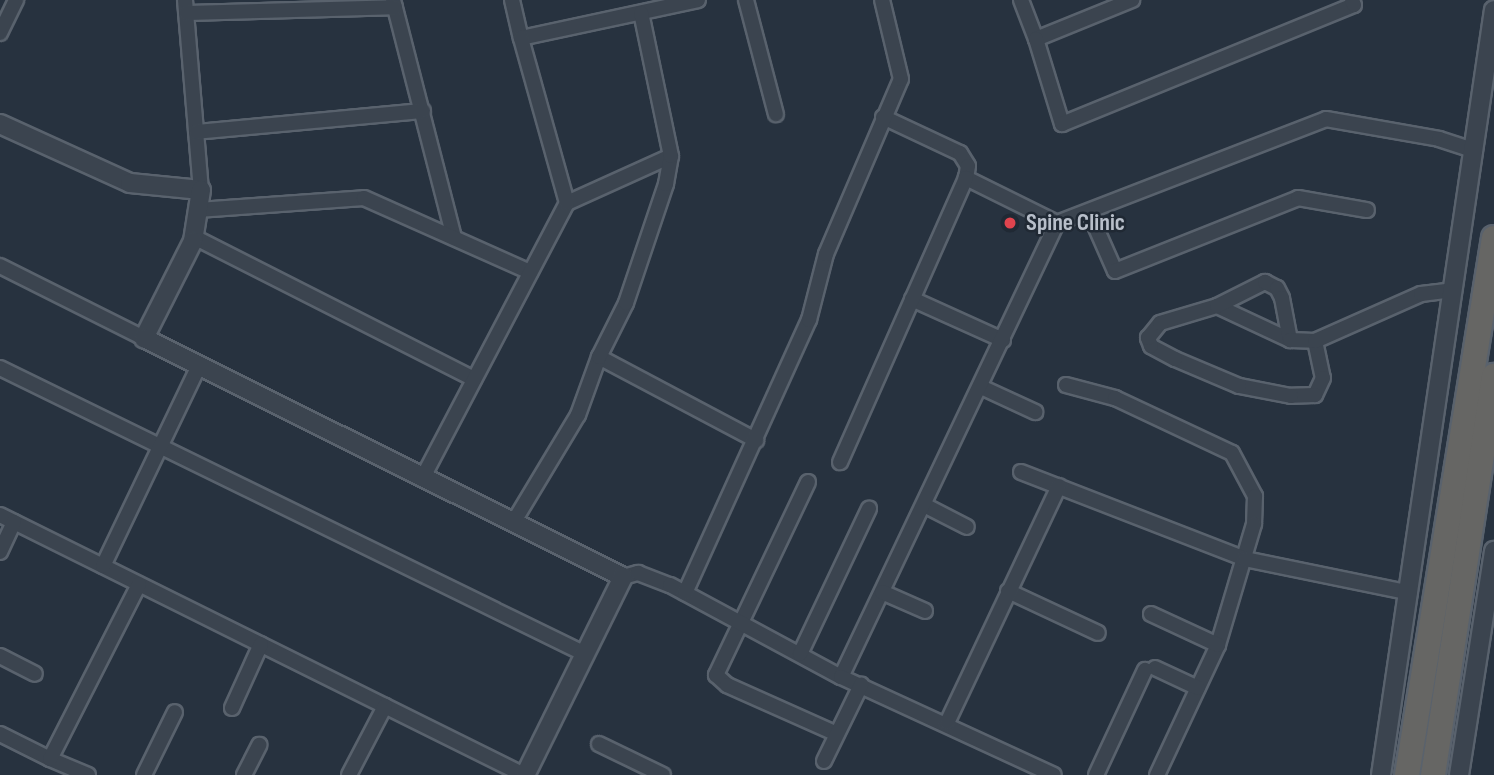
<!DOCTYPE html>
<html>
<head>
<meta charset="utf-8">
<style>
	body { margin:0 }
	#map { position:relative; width:1494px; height:775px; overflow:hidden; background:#27323f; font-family:"Sofia Sans Condensed",sans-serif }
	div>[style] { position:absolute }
	.roads { filter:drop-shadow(2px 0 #59626d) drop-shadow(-2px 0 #59626d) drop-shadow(0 2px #59626d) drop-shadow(0 -2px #59626d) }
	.minor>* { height:14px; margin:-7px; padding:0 7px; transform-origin:7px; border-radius:7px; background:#3b444f }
	.tertiary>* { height:18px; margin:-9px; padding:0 9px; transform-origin:9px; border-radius:9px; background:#3b444f }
	.trunk>* { height:24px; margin:-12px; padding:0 12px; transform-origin:12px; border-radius:12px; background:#666664 }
	.dots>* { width:19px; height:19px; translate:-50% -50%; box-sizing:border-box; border:4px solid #202934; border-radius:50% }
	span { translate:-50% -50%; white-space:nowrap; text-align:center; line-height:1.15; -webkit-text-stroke:5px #202934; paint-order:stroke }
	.poi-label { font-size:24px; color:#b8bfca; font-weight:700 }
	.left { translate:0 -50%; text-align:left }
</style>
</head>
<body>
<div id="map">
	<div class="roads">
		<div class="minor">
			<i style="left:185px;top:0;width:191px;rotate:85.2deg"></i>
			<i style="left:393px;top:0;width:245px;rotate:75.6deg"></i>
			<i style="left:512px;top:0;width:39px;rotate:77deg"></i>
			<i style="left:521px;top:38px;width:181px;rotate:-12.1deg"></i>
			<i style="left:746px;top:0;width:118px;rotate:75.3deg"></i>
			<i style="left:1021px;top:0;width:42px;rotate:69deg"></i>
			<i style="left:1036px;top:39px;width:104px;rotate:-22.1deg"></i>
			<i style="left:186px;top:13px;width:209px;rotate:-1.6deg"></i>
			<i style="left:0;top:33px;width:37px;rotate:-64deg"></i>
			<i style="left:1036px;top:39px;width:89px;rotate:73deg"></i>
			<i style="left:1062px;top:124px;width:315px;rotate:-22.2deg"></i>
			<i style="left:1354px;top:5px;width:5px;rotate:-112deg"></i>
			<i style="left:883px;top:117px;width:85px;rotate:25.1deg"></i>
			<i style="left:960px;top:153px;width:15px;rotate:58deg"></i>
			<i style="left:968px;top:166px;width:12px;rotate:99deg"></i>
			<i style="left:196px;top:132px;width:228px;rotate:-5.3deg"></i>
			<i style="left:567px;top:203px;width:114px;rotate:-24.3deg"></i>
			<i style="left:198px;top:210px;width:166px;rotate:-4.1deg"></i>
			<i style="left:364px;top:198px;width:182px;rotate:24deg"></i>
			<i style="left:1089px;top:212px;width:64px;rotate:66.2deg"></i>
			<i style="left:1115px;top:271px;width:197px;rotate:-21.7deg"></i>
			<i style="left:1298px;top:198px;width:70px;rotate:9.9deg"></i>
			<i style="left:1057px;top:223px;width:288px;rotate:-21.1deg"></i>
			<i style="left:1326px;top:119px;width:115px;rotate:10deg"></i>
			<i style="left:1439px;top:139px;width:38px;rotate:18deg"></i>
			<i style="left:194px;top:237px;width:314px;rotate:26.9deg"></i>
			<i style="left:0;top:266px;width:161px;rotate:26.6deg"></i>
			<i style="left:912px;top:299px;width:100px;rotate:24.3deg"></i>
			<i style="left:1217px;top:306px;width:81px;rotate:25deg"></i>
			<i style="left:1315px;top:341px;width:38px;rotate:78deg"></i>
			<i style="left:1323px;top:378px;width:19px;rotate:115deg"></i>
			<i style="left:1315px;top:395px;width:24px;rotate:178deg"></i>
			<i style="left:1291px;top:396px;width:53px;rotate:-169.1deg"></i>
			<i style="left:1239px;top:386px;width:69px;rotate:-157.1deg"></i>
			<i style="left:1175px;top:359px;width:27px;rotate:-152deg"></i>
			<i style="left:1151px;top:346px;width:9px;rotate:-111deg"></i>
			<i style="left:1148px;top:338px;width:19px;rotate:-51deg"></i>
			<i style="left:1160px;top:323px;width:59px;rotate:-16.6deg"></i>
			<i style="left:1217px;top:306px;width:54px;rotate:-26.6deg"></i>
			<i style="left:1265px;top:282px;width:13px;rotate:27deg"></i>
			<i style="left:1277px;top:288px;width:11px;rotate:63deg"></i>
			<i style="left:1282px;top:298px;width:43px;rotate:79.2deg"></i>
			<i style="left:1290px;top:340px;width:25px;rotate:2deg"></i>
			<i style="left:1315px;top:341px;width:116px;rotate:-23.9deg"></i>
			<i style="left:1421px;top:294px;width:32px;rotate:-7deg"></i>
			<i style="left:599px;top:357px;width:178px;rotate:27.9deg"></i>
			<i style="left:0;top:368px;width:651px;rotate:26.05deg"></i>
			<i style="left:1066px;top:385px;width:51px;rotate:14.9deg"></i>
			<i style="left:1115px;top:398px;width:129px;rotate:25.2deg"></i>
			<i style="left:1232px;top:453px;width:49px;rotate:61.9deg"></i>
			<i style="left:1255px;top:496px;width:28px;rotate:92deg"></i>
			<i style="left:1254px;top:524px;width:126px;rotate:106.6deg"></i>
			<i style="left:1218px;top:645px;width:144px;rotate:115.1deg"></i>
			<i style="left:981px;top:387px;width:60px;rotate:24.8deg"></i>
			<i style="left:1021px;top:472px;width:240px;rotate:21.2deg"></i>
			<i style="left:1245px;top:559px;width:168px;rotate:11.6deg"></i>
			<i style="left:422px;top:479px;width:312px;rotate:-62.3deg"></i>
			<i style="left:567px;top:203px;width:171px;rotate:-105.6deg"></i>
			<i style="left:808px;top:482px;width:214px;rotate:115.5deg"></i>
			<i style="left:716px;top:675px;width:15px;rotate:42deg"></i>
			<i style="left:727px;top:685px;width:120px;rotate:24deg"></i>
			<i style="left:924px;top:505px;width:48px;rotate:27.1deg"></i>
			<i style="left:0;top:515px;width:585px;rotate:26.39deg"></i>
			<i style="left:513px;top:523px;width:126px;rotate:-59deg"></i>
			<i style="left:578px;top:415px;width:62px;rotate:-70.1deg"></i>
			<i style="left:599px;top:357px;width:60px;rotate:-63.4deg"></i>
			<i style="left:626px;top:303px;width:126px;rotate:-71.4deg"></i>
			<i style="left:666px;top:184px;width:28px;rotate:-80deg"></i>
			<i style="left:671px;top:156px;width:146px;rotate:-101.8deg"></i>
			<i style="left:0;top:552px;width:33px;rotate:-65deg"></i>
			<i style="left:103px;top:566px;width:222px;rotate:-64.4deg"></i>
			<i style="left:623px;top:577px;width:16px;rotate:-15deg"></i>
			<i style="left:638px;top:573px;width:34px;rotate:21deg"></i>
			<i style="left:670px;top:585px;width:194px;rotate:28.3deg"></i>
			<i style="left:841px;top:677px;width:503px;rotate:-64.56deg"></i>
			<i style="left:1057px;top:223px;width:102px;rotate:-153.7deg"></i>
			<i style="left:966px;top:178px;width:311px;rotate:113.9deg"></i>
			<i style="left:1008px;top:591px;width:99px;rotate:25deg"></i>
			<i style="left:882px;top:592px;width:47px;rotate:23.8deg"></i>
			<i style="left:685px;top:593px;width:300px;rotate:-65.6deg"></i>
			<i style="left:809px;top:320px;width:68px;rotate:-75.6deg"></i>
			<i style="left:826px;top:254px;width:190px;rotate:-66.8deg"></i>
			<i style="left:901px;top:79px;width:81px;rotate:-103.5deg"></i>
			<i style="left:1151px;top:614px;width:74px;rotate:24.8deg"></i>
			<i style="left:800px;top:654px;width:161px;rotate:-64.6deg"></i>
			<i style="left:0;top:656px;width:39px;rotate:27deg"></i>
			<i style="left:1155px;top:668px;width:47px;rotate:24.9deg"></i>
			<i style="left:841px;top:677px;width:234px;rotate:24.7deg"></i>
			<i style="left:232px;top:708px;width:70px;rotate:-65.6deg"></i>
			<i style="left:947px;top:723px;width:262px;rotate:-64.7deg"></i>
			<i style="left:0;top:734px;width:56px;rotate:26.6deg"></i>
			<i style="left:599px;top:744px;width:71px;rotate:25.8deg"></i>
			<i style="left:824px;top:761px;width:85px;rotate:-64deg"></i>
			<i style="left:88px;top:775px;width:41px;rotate:-157.2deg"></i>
			<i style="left:50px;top:759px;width:196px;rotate:-63deg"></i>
			<i style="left:144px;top:775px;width:70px;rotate:-63.8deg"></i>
			<i style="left:244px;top:775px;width:34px;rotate:-63deg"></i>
			<i style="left:349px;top:775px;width:78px;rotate:-62.4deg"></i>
			<i style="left:1096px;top:775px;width:116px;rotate:-65deg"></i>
		</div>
		<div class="tertiary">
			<i style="left:0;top:124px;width:143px;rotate:24.4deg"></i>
			<i style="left:130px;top:183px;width:71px;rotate:5.6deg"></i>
			<i style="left:201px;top:190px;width:52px;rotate:98.9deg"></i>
			<i style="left:193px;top:241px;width:109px;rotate:116.8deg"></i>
			<i style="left:144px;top:338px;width:535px;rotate:26.52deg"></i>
			<i style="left:623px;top:577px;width:221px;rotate:116.3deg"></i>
			<i style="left:1381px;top:775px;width:773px;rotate:-81.6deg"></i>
			<i style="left:1459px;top:775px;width:227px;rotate:-81.1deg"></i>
		</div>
		<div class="trunk">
			<i style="left:1407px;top:775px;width:544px;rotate:-80.8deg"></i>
			<i style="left:1433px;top:775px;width:404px;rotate:-81.3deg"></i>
		</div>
	</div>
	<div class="dots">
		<i style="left:1010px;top:223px;background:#e0444e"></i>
	</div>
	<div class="poi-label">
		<span class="left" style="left:1026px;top:223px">Spine Clinic</span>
	</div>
</div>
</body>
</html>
